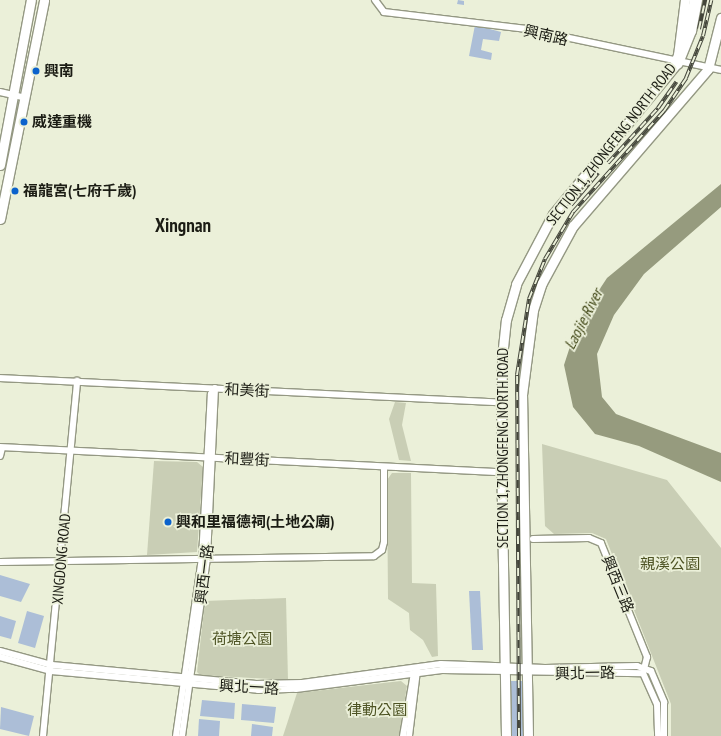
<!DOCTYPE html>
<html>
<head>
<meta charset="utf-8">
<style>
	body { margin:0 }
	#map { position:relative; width:721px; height:736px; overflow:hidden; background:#ebf0d9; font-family:"PT Sans Narrow","Noto Sans TC",sans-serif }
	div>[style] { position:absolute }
	.green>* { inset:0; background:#c9ceb5 }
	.water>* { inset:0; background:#969b7e }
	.building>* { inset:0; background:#acbed7 }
	.roads { filter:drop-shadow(1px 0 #949883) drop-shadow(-1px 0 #949883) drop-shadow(0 1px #949883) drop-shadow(0 -1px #949883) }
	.minor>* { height:6px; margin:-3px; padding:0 3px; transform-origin:3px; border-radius:3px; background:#fff }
	.secondary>* { height:9px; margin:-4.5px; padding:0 4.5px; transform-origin:4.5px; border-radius:4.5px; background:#fff }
	.motorway>* { height:12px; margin:-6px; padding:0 6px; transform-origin:6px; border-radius:6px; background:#fff }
	.rail>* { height:4px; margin-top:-2px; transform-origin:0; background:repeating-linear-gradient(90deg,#ebf0d9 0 8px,#44463b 0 16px); box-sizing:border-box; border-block:1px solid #44463b }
	.dots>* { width:11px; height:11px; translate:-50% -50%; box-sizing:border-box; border:2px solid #ebf0d9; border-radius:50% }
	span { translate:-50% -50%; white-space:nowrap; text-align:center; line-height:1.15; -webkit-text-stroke:3.5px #ebf0d9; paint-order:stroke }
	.street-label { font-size:15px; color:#1b1c14 }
	.poi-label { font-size:15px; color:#1b1c14; font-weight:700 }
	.left { translate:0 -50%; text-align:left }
	.park-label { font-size:15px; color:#4e5424 }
	.water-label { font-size:16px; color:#404615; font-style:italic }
	.district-label { font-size:19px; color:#1b1c14; font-weight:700 }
</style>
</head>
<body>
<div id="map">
	<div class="green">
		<i style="clip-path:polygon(395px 402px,406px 403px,402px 425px,411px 461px,399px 460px,389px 419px)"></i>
		<i style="clip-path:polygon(542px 444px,667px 480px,721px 548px,721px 736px,671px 736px,671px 704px,606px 539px,592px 533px,554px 534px,545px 526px)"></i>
		<i style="clip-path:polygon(154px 461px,197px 462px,203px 467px,197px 552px,147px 555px)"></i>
		<i style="clip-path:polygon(392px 473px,411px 473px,412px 583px,436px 584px,438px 656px,432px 657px,423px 640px,410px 630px,409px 613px,388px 599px,387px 480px)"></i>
		<i style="clip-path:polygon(286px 598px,288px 680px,200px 675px,197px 672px,205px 601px)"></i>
		<i style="clip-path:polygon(401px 681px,407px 686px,399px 736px,283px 736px,297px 693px)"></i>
	</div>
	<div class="water">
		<i style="clip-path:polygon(721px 184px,721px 207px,644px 274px,614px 315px,597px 354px,602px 397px,616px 414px,721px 453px,721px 482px,639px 446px,595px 434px,573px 407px,564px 365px,578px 322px,607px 278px)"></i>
	</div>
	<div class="building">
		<i style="clip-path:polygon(458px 0,464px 1px,464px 5px,457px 4px)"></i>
		<i style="clip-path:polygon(475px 25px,501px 32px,499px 41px,483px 39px,481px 50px,492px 53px,491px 60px,469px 56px)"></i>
		<i style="clip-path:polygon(11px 189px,19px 191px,19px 194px,10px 192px)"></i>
		<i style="clip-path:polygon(0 575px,30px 584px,21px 602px,0 596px)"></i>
		<i style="clip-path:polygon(469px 591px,480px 591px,483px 650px,472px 650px)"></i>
		<i style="clip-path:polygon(27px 611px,44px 616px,35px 648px,18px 643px)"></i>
		<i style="clip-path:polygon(0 616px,16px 621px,11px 639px,0 636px)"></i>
		<i style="clip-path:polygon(511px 681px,525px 681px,525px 736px,511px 736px)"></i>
		<i style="clip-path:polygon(202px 700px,235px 703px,234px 719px,200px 716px)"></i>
		<i style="clip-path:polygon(242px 704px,276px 707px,274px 723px,241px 720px)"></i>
		<i style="clip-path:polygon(1px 707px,34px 716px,29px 736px,0 729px)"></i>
		<i style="clip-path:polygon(199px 719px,220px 721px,219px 736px,198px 736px)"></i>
		<i style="clip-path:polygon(252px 724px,273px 727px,272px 736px,251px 736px)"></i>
	</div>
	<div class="roads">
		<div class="minor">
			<i style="left:375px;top:0;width:15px;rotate:53deg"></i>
			<i style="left:384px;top:12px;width:144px;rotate:6.8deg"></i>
			<i style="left:527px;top:29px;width:198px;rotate:11.9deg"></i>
			<i style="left:0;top:92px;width:23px;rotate:13deg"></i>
			<i style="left:0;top:378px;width:496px;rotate:2.8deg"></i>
			<i style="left:0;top:447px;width:496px;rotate:2.9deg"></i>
			<i style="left:0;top:456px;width:8px;rotate:-76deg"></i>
			<i style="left:533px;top:539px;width:56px;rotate:-1deg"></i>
			<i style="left:589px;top:538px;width:13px;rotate:23deg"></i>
			<i style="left:601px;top:543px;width:123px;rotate:68deg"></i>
			<i style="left:647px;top:657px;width:12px;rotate:104deg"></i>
			<i style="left:0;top:562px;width:374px;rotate:-0.9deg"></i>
			<i style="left:374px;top:556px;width:10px;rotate:-37deg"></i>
			<i style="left:382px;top:550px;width:8px;rotate:-76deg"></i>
			<i style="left:384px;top:542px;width:75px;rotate:-90deg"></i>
			<i style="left:0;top:651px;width:54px;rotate:15.1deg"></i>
			<i style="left:52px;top:665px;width:205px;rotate:5.3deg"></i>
			<i style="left:256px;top:684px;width:46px;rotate:-1.2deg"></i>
			<i style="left:302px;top:683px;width:140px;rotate:-7.8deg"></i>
			<i style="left:441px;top:664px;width:104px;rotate:2.2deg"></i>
			<i style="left:545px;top:668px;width:92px;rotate:-1.2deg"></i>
			<i style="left:637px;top:666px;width:15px;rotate:20deg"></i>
			<i style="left:651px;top:671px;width:34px;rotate:67deg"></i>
			<i style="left:664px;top:702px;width:34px;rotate:90deg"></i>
			<i style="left:0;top:657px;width:53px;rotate:15.4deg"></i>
			<i style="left:51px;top:671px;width:208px;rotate:5.2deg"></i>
			<i style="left:258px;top:690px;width:38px;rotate:-2deg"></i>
			<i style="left:296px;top:689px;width:147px;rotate:-7.4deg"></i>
			<i style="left:442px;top:670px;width:201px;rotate:0.9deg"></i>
			<i style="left:643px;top:673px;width:34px;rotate:66deg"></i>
			<i style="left:657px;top:704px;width:32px;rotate:88deg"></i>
			<i style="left:43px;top:736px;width:357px;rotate:-84.5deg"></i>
			<i style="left:176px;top:736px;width:180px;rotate:-81.7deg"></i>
			<i style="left:202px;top:558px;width:164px;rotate:-86.9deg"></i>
			<i style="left:211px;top:394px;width:7px;rotate:-56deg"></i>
			<i style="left:182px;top:736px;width:180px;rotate:-82deg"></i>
			<i style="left:207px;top:558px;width:170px;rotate:-87.3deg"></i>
			<i style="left:403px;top:736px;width:64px;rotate:-80.1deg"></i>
			<i style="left:409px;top:736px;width:65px;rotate:-83deg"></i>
		</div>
		<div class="secondary">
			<i style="left:0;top:165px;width:168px;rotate:-79.4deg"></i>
			<i style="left:0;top:219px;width:223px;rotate:-78.6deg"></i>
			<i style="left:506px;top:736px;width:293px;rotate:-91deg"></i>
			<i style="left:501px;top:443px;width:86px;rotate:-89.3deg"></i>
			<i style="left:502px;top:357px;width:37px;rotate:-84deg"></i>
			<i style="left:506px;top:320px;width:37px;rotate:-74deg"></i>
			<i style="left:516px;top:284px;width:79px;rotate:-62.1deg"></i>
			<i style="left:553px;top:214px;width:195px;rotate:-50.6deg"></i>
			<i style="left:677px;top:63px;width:64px;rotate:-82.8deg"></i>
			<i style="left:528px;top:736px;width:341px;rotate:-91deg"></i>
			<i style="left:522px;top:395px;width:86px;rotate:-82.6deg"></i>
			<i style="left:533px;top:310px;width:28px;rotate:-72deg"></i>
			<i style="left:542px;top:283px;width:65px;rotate:-61.5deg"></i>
			<i style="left:573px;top:226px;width:207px;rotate:-49.3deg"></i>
			<i style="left:708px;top:69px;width:53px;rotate:-75.7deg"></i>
		</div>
		<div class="motorway">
			<i style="left:677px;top:63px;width:35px;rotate:-68deg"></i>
			<i style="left:690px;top:31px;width:32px;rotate:-79deg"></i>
		</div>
	</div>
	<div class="rail">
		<i style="left:699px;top:29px;width:30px;rotate:-78deg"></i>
		<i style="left:608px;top:163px;width:74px;rotate:-47.7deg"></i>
		<i style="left:658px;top:108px;width:32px;rotate:-55deg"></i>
		<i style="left:571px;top:205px;width:42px;rotate:-49.8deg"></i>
		<i style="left:519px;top:736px;width:361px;rotate:-90.3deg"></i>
		<i style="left:517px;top:375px;width:77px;rotate:-81deg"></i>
		<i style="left:529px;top:299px;width:43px;rotate:-68.2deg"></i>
		<i style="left:545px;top:259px;width:55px;rotate:-59.2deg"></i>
		<i style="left:573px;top:212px;width:136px;rotate:-48deg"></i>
		<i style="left:664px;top:111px;width:40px;rotate:-56deg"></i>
		<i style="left:686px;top:78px;width:45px;rotate:-68deg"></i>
		<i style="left:703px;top:36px;width:37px;rotate:-77deg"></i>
	</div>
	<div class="dots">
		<i style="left:36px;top:71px;background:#0b62cc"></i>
		<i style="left:24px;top:122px;background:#0b62cc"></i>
		<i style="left:15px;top:191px;background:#0b62cc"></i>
		<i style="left:168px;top:522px;background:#0b62cc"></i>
	</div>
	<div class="street-label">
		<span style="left:546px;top:35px;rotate:13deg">興南路</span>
		<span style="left:611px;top:144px;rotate:-52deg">SECTION 1, ZHONGFENG NORTH ROAD</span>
		<span style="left:247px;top:390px;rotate:3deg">和美街</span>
		<span style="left:503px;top:448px;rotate:-90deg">SECTION 1, ZHONGFENG NORTH ROAD</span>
		<span style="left:247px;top:459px;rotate:3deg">和豐街</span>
		<span style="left:61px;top:559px;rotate:-85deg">XINGDONG ROAD</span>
		<span style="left:204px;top:574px;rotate:-83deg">興西一路</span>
		<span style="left:618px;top:584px;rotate:68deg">興西三路</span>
		<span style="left:585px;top:673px;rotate:-1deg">興北一路</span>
		<span style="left:249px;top:687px;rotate:3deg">興北一路</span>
	</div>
	<div class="poi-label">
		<span class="left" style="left:44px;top:71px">興南</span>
		<span class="left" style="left:32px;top:122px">威達重機</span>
		<span class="left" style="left:23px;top:191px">福龍宮(七府千歲)</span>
		<span class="left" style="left:176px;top:522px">興和里福德祠(土地公廟)</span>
	</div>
	<div class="park-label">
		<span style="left:670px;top:564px">親溪公園</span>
		<span style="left:242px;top:639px">荷塘公園</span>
		<span style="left:377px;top:710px">律動公園</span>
	</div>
	<div class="water-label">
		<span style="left:583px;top:319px;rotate:-63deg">Laojie River</span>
	</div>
	<div class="district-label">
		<span style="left:183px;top:226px">Xingnan</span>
	</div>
</div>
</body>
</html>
